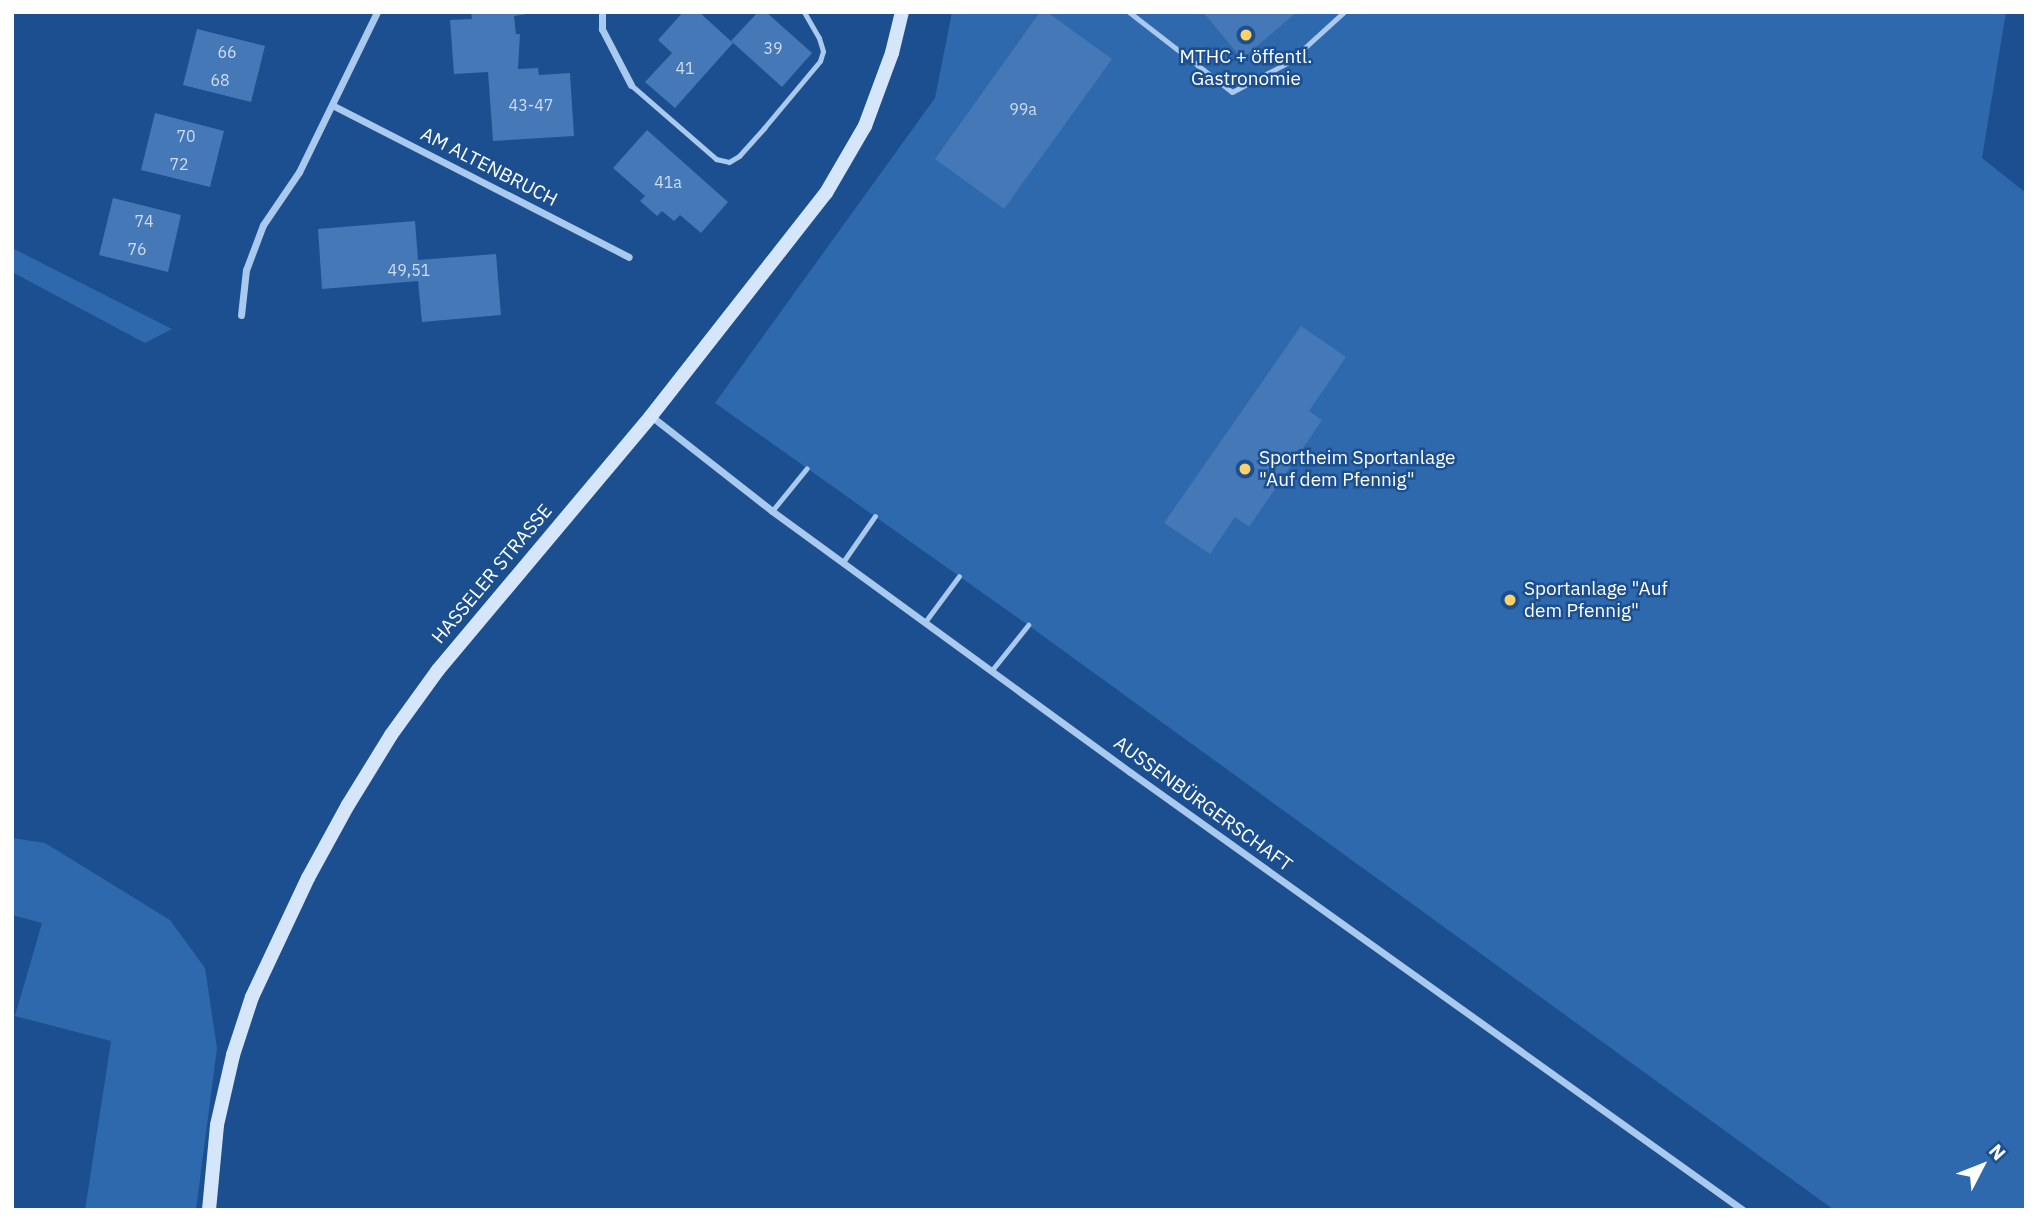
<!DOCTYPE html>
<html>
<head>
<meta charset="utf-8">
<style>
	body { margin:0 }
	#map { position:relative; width:2038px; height:1222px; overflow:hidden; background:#1b4f8f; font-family:"IBM Plex Sans",sans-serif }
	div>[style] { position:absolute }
	.green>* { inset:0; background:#2e69ad }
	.building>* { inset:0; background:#4478b7 }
	.service>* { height:5px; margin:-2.5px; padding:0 2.5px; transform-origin:2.5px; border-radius:2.5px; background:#a9c9ee }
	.minor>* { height:7px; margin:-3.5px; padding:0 3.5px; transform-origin:3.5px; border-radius:3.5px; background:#a9c9ee }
	.secondary>* { height:14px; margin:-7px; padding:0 7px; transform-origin:7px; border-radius:7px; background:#d6e6fa }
	.dots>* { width:19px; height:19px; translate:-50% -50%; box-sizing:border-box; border:4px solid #1b4f8f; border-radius:50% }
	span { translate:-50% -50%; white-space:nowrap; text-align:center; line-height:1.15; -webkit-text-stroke:5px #1b4f8f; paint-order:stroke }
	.number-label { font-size:16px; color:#d0dded }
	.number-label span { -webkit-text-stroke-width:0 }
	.poi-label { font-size:19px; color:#fff }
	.left { translate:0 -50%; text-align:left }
	.street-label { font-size:19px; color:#fff }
	.frame { position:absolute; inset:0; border:14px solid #fff; pointer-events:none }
	.north { position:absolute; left:1947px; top:1131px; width:70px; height:70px; -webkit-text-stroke:5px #1b4f8f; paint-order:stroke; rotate:48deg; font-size:19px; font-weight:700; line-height:28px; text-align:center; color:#fff }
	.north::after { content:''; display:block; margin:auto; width:24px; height:32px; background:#fff; clip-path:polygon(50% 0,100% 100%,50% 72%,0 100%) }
</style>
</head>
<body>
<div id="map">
	<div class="green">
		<i style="clip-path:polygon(952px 12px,2006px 12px,1982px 158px,2026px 193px,2026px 1210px,1834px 1210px,1028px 625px,715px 403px,935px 98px)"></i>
		<i style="clip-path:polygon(12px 248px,172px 329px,145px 343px,12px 272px)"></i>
		<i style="clip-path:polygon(12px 838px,45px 843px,170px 920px,205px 968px,217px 1048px,196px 1210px,85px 1210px,111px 1041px,15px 1016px,42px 923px,12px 915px)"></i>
	</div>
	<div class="building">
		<i style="clip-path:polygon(471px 12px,540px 12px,514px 16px,516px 34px,520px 34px,518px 69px,538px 68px,539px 75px,570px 73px,574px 136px,493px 141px,488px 72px,454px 74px,450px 20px,472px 19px)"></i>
		<i style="clip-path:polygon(683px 12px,699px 12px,733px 43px,675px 108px,645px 82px,672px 53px,658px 40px)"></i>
		<i style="clip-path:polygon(758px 12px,766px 12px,812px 53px,782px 87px,731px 41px)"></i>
		<i style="clip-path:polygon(1040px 12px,1047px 12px,1112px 59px,1004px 209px,935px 159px)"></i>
		<i style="clip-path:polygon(1203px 12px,1297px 12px,1242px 59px)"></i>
		<i style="clip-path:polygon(197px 29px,265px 46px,251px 102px,183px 85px)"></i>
		<i style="clip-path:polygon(155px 113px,224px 131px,210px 187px,141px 170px)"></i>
		<i style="clip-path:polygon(647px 130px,728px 202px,701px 233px,680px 215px,674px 221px,662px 211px,657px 216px,640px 201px,645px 196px,613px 168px)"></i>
		<i style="clip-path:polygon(113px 198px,181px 215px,168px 272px,99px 255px)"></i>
		<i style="clip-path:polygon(415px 221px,418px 260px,496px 254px,501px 315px,422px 322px,418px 281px,322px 289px,318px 229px)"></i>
		<i style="clip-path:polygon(1301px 326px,1346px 357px,1309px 411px,1322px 420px,1249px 527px,1235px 517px,1210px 554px,1164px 523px)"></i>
	</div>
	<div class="service">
		<i style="left:1129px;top:12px;width:130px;rotate:37.8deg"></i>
		<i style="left:1232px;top:92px;width:64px;rotate:-27.8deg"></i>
		<i style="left:1289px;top:62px;width:74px;rotate:-42.3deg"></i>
		<i style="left:631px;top:85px;width:113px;rotate:41deg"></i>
		<i style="left:716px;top:159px;width:13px;rotate:13deg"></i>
		<i style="left:729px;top:162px;width:12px;rotate:-31deg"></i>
		<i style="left:739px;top:156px;width:38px;rotate:-48deg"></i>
		<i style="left:764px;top:128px;width:87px;rotate:-50.1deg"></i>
		<i style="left:820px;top:61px;width:10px;rotate:-73deg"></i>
		<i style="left:823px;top:51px;width:14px;rotate:-107deg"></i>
		<i style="left:819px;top:38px;width:30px;rotate:-120deg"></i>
		<i style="left:772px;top:511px;width:55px;rotate:-50.9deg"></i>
		<i style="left:843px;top:562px;width:56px;rotate:-55.2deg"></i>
		<i style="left:925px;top:622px;width:57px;rotate:-53.5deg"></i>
		<i style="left:992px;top:670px;width:58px;rotate:-51.3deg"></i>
	</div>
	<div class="minor">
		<i style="left:602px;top:12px;width:17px;rotate:90deg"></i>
		<i style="left:602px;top:29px;width:63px;rotate:62.6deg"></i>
		<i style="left:334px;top:106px;width:331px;rotate:27.1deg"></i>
		<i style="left:241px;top:315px;width:45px;rotate:-83.7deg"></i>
		<i style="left:246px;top:270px;width:48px;rotate:-69.3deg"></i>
		<i style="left:263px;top:225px;width:64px;rotate:-55.8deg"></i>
		<i style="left:299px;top:172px;width:178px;rotate:-64deg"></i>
		<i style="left:651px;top:416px;width:154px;rotate:38.1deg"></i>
		<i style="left:772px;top:511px;width:443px;rotate:36.1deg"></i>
		<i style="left:1130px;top:772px;width:753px;rotate:35.55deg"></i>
	</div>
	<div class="secondary">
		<i style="left:209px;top:1210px;width:85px;rotate:-84.6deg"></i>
		<i style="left:217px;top:1125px;width:72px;rotate:-77.1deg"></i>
		<i style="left:233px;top:1055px;width:61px;rotate:-71.9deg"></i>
		<i style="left:252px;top:997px;width:132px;rotate:-64.8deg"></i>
		<i style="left:308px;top:878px;width:83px;rotate:-61.3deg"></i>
		<i style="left:348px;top:805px;width:82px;rotate:-58.4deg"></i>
		<i style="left:391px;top:735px;width:80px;rotate:-54.1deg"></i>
		<i style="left:438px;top:670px;width:331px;rotate:-50deg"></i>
		<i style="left:651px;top:416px;width:283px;rotate:-51.9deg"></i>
		<i style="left:826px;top:193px;width:78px;rotate:-59.8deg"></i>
		<i style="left:865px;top:126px;width:78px;rotate:-69.7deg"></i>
		<i style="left:892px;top:53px;width:42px;rotate:-76.3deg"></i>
	</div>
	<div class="dots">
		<i style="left:1246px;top:35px;background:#ffd166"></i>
		<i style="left:1245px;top:469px;background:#ffd166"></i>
		<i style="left:1510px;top:600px;background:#ffd166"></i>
	</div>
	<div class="number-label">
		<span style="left:773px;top:48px">39</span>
		<span style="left:227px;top:52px">66</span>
		<span style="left:685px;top:68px">41</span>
		<span style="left:220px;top:80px">68</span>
		<span style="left:531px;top:105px">43-47</span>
		<span style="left:1023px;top:109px">99a</span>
		<span style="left:186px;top:136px">70</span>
		<span style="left:179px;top:164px">72</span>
		<span style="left:668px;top:182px">41a</span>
		<span style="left:144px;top:221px">74</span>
		<span style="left:137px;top:249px">76</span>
		<span style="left:409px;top:270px">49,51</span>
	</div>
	<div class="poi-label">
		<span style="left:1246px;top:68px">MTHC + öffentl.<br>Gastronomie</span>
		<span class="left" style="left:1259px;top:469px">Sportheim Sportanlage<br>"Auf dem Pfennig"</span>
		<span class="left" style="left:1524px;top:600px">Sportanlage "Auf<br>dem Pfennig"</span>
	</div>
	<div class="street-label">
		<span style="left:489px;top:167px;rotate:27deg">AM ALTENBRUCH</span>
		<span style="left:492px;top:574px;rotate:-50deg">HASSELER STRASSE</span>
		<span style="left:1203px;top:804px;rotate:36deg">AUSSENBÜRGERSCHAFT</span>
	</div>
	<div class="frame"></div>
	<div class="north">N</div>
</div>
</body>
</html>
